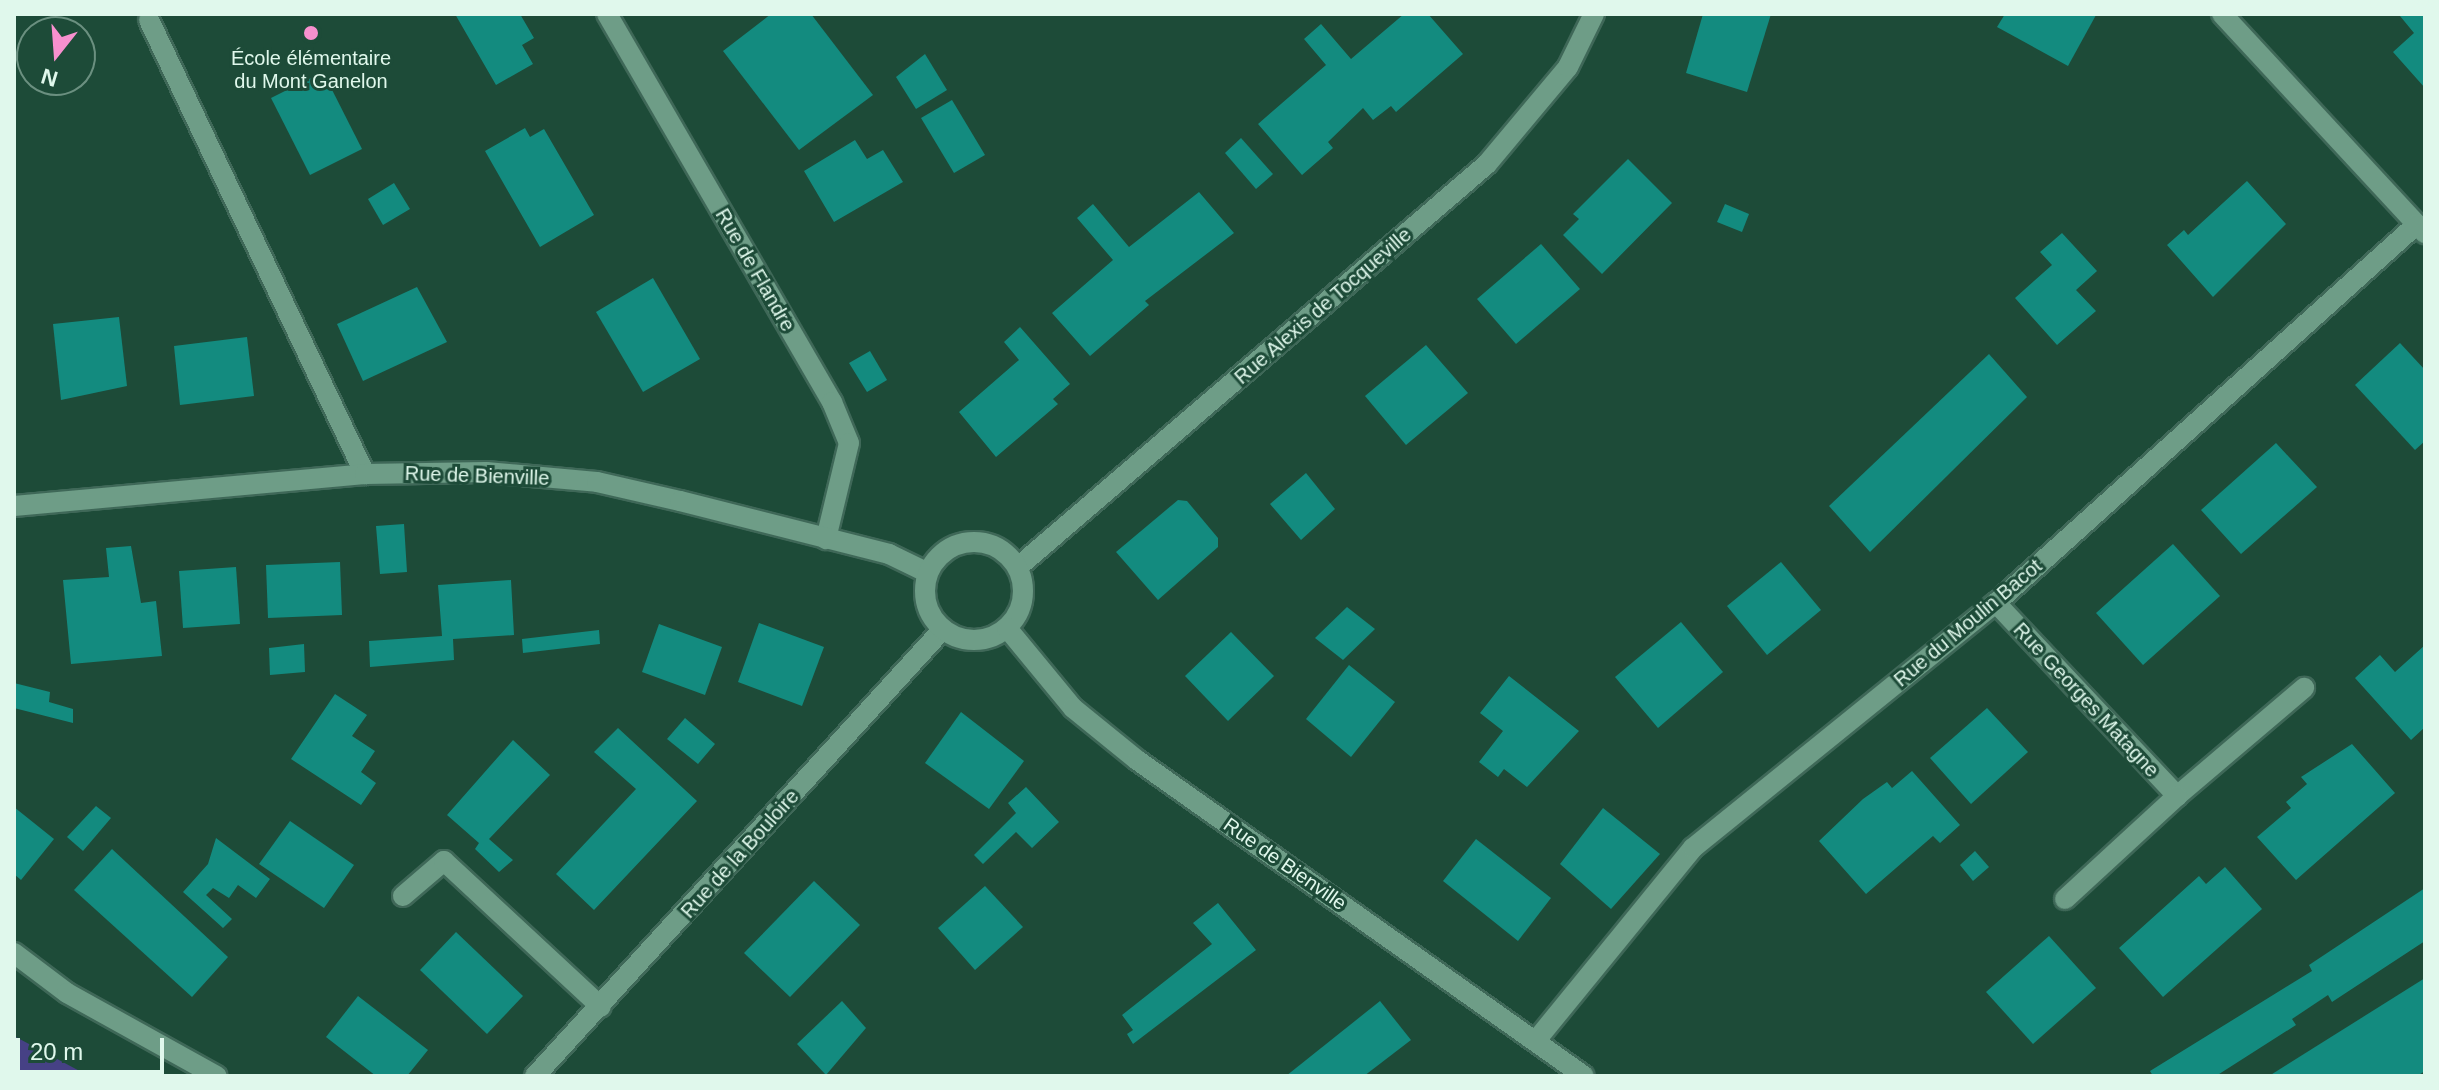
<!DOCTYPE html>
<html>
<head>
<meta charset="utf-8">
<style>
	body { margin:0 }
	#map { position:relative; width:2439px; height:1090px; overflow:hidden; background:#1d4b38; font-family:Helvetica,sans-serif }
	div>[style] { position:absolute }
	.green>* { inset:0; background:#464185 }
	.building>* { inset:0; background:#138b7f }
	.roads { filter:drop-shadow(2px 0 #3f6858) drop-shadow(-2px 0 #3f6858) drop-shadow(0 2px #3f6858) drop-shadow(0 -2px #3f6858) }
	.service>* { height:20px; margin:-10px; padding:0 10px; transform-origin:10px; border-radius:10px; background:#6e9d87 }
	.minor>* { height:20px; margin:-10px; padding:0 10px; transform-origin:10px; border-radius:10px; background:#6e9d87 }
	.tertiary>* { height:20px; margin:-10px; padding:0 10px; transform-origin:10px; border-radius:10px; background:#6e9d87 }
	.tertiary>.ring { margin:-10px; padding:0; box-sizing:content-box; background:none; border:20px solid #6e9d87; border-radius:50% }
	.dots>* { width:22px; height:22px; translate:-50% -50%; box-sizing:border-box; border:4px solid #1d4b38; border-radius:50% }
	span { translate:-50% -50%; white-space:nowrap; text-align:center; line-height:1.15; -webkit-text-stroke:6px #1d4b38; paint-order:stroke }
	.poi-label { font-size:20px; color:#e0f8ec }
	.street-label { font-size:20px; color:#e0f8ec }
	.frame { position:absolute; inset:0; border:16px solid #e0f8ec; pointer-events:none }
	.north { position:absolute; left:16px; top:16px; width:80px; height:80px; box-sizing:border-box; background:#1d4b38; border:2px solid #6b9080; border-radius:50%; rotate:197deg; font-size:22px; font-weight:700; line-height:32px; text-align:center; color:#e0f8ec }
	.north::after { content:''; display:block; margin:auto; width:28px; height:36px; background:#f790ce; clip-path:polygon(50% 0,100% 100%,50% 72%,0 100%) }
	.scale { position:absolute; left:16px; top:1038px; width:148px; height:36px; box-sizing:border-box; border:4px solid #e0f8ec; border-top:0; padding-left:10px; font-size:24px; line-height:28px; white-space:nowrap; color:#e0f8ec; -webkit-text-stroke:6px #1d4b38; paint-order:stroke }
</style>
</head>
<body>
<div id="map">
	<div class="green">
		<i style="clip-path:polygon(14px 1036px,89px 1076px,14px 1076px)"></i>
	</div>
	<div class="building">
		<i style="clip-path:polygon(455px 14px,520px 14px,534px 38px,522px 45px,533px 64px,496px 85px)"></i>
		<i style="clip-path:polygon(771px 14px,811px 14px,873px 95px,799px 150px,723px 51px)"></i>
		<i style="clip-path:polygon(1404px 14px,1428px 14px,1463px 54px,1396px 112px,1391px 106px,1373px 120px,1363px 108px,1328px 142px,1333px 148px,1302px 175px,1258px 124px,1326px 65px,1304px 39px,1321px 24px,1351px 59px)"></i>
		<i style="clip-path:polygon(1703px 14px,1771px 14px,1747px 92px,1686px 73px)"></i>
		<i style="clip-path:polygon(2005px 14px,2094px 14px,2096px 15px,2068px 66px,1997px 27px)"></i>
		<i style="clip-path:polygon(2425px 14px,2425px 88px,2393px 52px,2414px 33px,2400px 16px)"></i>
		<i style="clip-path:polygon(925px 54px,947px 90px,916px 109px,896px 77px)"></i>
		<i style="clip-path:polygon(323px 72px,362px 149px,310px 175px,271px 98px)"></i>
		<i style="clip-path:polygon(952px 100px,985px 155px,954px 173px,921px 118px)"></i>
		<i style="clip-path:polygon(525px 128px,530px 137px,544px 129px,594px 215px,540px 247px,485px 151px)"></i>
		<i style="clip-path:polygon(1241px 138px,1273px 174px,1256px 189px,1225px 153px)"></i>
		<i style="clip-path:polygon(855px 140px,867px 159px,883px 150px,903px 182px,834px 222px,804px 171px)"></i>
		<i style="clip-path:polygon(1628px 159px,1672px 203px,1602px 274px,1563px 235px,1579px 219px,1573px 214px)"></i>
		<i style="clip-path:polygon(2247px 181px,2286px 224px,2213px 297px,2167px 245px,2184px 230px,2188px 235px)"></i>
		<i style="clip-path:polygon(394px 183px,410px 209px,383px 225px,368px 199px)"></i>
		<i style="clip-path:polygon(1199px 192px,1234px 233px,1145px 301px,1149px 305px,1090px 356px,1052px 313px,1113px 260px,1077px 218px,1093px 204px,1129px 247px)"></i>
		<i style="clip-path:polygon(1725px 204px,1749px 214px,1742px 232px,1717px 222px)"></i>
		<i style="clip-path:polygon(2062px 233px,2097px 271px,2076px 290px,2096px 311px,2057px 345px,2015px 298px,2052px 265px,2040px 252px)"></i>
		<i style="clip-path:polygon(1541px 244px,1580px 289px,1516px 344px,1477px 299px)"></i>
		<i style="clip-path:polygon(653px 278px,700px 359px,643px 392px,596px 312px)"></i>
		<i style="clip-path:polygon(417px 287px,447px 342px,363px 381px,337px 324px)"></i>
		<i style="clip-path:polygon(119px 317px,127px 386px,61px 400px,53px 324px)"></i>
		<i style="clip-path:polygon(1020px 327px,1070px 384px,1053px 399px,1058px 404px,996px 457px,959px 412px,1019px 360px,1004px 342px)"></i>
		<i style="clip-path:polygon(247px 337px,254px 396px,180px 405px,174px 346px)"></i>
		<i style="clip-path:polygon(2400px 343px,2425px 370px,2425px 441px,2415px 450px,2355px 385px)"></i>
		<i style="clip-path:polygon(1426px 345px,1468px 393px,1406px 445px,1365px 396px)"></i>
		<i style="clip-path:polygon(870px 351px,887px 380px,867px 392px,849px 363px)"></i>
		<i style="clip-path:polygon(1989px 354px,2027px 397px,1870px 552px,1829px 506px)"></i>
		<i style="clip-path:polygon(2276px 443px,2317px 487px,2241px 554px,2201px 510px)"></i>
		<i style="clip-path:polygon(1306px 473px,1335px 509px,1301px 540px,1270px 504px)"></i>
		<i style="clip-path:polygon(1178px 500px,1187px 501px,1218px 538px,1218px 547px,1158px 600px,1116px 552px)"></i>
		<i style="clip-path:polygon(404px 524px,407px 572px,380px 574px,376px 526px)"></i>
		<i style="clip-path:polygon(2173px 544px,2220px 596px,2143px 665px,2096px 613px)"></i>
		<i style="clip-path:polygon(131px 546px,141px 603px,156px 601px,162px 656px,71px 664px,63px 580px,109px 577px,106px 548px)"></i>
		<i style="clip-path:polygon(340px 562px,342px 615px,268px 618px,266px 565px)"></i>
		<i style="clip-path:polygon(1781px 562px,1821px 610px,1767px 655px,1727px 606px)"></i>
		<i style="clip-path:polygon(236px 567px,240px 624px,183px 628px,179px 571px)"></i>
		<i style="clip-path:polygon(511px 580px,514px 635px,453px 639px,454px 660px,370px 667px,369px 641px,442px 636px,438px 585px)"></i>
		<i style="clip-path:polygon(1347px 607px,1375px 629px,1343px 660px,1315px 638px)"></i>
		<i style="clip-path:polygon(1681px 622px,1723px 672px,1658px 728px,1615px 677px)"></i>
		<i style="clip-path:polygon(759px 623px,824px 647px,802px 706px,738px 682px)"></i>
		<i style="clip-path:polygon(659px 624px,722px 647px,705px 695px,642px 672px)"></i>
		<i style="clip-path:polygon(599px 630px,600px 644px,523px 653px,522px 639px)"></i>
		<i style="clip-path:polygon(1231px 632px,1274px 676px,1228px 721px,1185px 676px)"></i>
		<i style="clip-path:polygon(304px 644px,305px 672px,270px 675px,269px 648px)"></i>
		<i style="clip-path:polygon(2425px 645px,2425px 727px,2411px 740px,2355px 678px,2380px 655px,2395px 672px)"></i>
		<i style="clip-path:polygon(1349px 665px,1395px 702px,1351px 757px,1306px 719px)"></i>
		<i style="clip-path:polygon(1509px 676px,1579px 731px,1527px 787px,1504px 769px,1498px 777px,1479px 762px,1503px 731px,1480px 713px)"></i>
		<i style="clip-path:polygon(14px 683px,50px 692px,49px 702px,73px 709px,73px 723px,14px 708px)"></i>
		<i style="clip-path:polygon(335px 694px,367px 715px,352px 736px,375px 751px,361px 772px,376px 783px,361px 805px,291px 759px)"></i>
		<i style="clip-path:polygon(1987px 708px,2028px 752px,1971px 804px,1930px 758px)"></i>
		<i style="clip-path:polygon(961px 712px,1024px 761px,989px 809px,925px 763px)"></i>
		<i style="clip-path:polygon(685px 718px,715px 744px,698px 764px,667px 739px)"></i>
		<i style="clip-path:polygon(618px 728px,697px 801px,594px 910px,556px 874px,636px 789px,594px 752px)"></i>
		<i style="clip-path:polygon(513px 740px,550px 775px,489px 839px,513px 860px,499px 872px,475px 849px,479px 843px,447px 815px)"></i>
		<i style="clip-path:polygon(2352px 744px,2395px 793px,2296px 880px,2257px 837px,2291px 808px,2286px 802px,2307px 784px,2301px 777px)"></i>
		<i style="clip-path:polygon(1912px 771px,1960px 825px,1940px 843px,1933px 836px,1866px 894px,1819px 841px,1863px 799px,1887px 782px,1892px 788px)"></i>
		<i style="clip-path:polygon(1026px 787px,1059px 822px,1032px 848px,1016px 832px,983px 864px,974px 855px,1016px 813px,1008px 803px)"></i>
		<i style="clip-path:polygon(96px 806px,111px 818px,83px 851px,67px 837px)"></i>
		<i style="clip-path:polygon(14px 807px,54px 839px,21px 880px,14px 874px)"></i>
		<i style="clip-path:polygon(1603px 808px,1660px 854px,1611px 909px,1560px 864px)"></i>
		<i style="clip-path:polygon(290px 821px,354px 865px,324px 908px,259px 864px)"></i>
		<i style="clip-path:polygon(216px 838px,270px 879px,256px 898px,238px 885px,229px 898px,213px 888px,206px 895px,232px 919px,223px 928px,183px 892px,208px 864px)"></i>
		<i style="clip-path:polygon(1476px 839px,1551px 898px,1518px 941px,1443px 881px)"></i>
		<i style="clip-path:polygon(112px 849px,228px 957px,192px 997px,74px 890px)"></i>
		<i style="clip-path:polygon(1975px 851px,1989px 867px,1973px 881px,1960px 865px)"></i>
		<i style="clip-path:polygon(2225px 867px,2262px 909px,2163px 997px,2119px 948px,2199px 876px,2206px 884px)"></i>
		<i style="clip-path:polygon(814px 881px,860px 925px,790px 997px,744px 953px)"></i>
		<i style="clip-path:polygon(985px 886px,1023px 927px,975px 970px,938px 928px)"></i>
		<i style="clip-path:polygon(2425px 888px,2425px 941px,2332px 1002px,2328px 995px,2292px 1019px,2296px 1025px,2216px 1076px,2153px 1076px,2150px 1071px,2312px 971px,2309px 965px)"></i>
		<i style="clip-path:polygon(1218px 903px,1256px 950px,1133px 1044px,1127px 1034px,1133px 1030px,1122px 1015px,1212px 944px,1193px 923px)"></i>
		<i style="clip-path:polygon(456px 932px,523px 996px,487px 1034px,420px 970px)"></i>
		<i style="clip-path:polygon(2049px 936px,2096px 988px,2033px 1044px,1986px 992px)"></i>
		<i style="clip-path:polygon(2425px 978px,2425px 1071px,2417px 1076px,2269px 1076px)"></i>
		<i style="clip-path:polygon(358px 996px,428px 1050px,407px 1076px,376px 1076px,326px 1037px)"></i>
		<i style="clip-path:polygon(842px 1001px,866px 1028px,826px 1075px,797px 1044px)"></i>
		<i style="clip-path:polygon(1380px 1001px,1411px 1040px,1364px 1076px,1286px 1076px)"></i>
	</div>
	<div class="roads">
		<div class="service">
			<i style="left:149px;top:20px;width:503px;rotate:64.56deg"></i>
			<i style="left:403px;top:896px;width:54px;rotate:-40.5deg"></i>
			<i style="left:444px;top:861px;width:214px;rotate:42.9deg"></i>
		</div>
		<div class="minor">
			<i style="left:607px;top:14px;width:449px;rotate:59.9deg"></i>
			<i style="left:832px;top:402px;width:44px;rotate:67.5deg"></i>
			<i style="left:849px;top:443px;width:99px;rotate:103.5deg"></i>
			<i style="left:2222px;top:14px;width:299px;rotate:47.2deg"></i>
			<i style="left:1018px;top:567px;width:618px;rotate:-40.67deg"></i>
			<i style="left:1487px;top:164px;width:126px;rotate:-50.1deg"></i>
			<i style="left:1568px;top:67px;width:59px;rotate:-63.9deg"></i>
			<i style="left:1996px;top:603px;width:265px;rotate:46.8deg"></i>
			<i style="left:2177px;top:796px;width:167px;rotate:-40.4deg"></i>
			<i style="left:2065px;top:899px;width:152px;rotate:-42.6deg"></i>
			<i style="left:14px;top:953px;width:66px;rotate:37deg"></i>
			<i style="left:67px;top:993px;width:171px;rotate:29deg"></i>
			<i style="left:1538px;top:1038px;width:245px;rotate:-50.8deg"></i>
			<i style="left:1693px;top:848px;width:390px;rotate:-39deg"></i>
			<i style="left:1996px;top:603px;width:566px;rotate:-41.99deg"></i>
			<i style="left:535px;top:1076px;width:605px;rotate:-47.61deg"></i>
		</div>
		<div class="tertiary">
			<i style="left:14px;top:506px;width:352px;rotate:-5.2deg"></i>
			<i style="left:365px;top:474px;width:121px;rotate:-0.9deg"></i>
			<i style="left:486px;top:472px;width:111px;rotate:5.1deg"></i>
			<i style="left:597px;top:482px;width:85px;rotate:12.9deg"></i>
			<i style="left:680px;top:501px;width:216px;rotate:14.2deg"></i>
			<i style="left:889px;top:554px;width:43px;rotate:26deg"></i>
			<i class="ring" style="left:925px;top:542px;width:78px;height:78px"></i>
			<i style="left:1007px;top:628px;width:104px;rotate:50.5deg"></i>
			<i style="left:1073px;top:708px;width:82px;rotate:39.1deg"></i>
			<i style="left:1137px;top:760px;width:547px;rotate:35.26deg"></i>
		</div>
	</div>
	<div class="dots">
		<i style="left:311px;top:33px;background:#f790ce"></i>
	</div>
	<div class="poi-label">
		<span style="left:311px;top:70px">École élémentaire<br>du Mont Ganelon</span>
	</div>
	<div class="street-label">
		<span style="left:755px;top:270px;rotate:60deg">Rue de Flandre</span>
		<span style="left:1323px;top:306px;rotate:-41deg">Rue Alexis de Tocqueville</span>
		<span style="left:477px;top:476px;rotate:2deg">Rue de Bienville</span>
		<span style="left:1968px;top:623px;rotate:-40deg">Rue du Moulin Bacot</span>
		<span style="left:2086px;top:700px;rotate:47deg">Rue Georges Matagne</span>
		<span style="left:740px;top:854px;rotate:-48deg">Rue de la Bouloire</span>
		<span style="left:1285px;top:864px;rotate:35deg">Rue de Bienville</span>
	</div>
	<div class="frame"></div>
	<div class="north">N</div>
	<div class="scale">20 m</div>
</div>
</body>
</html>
